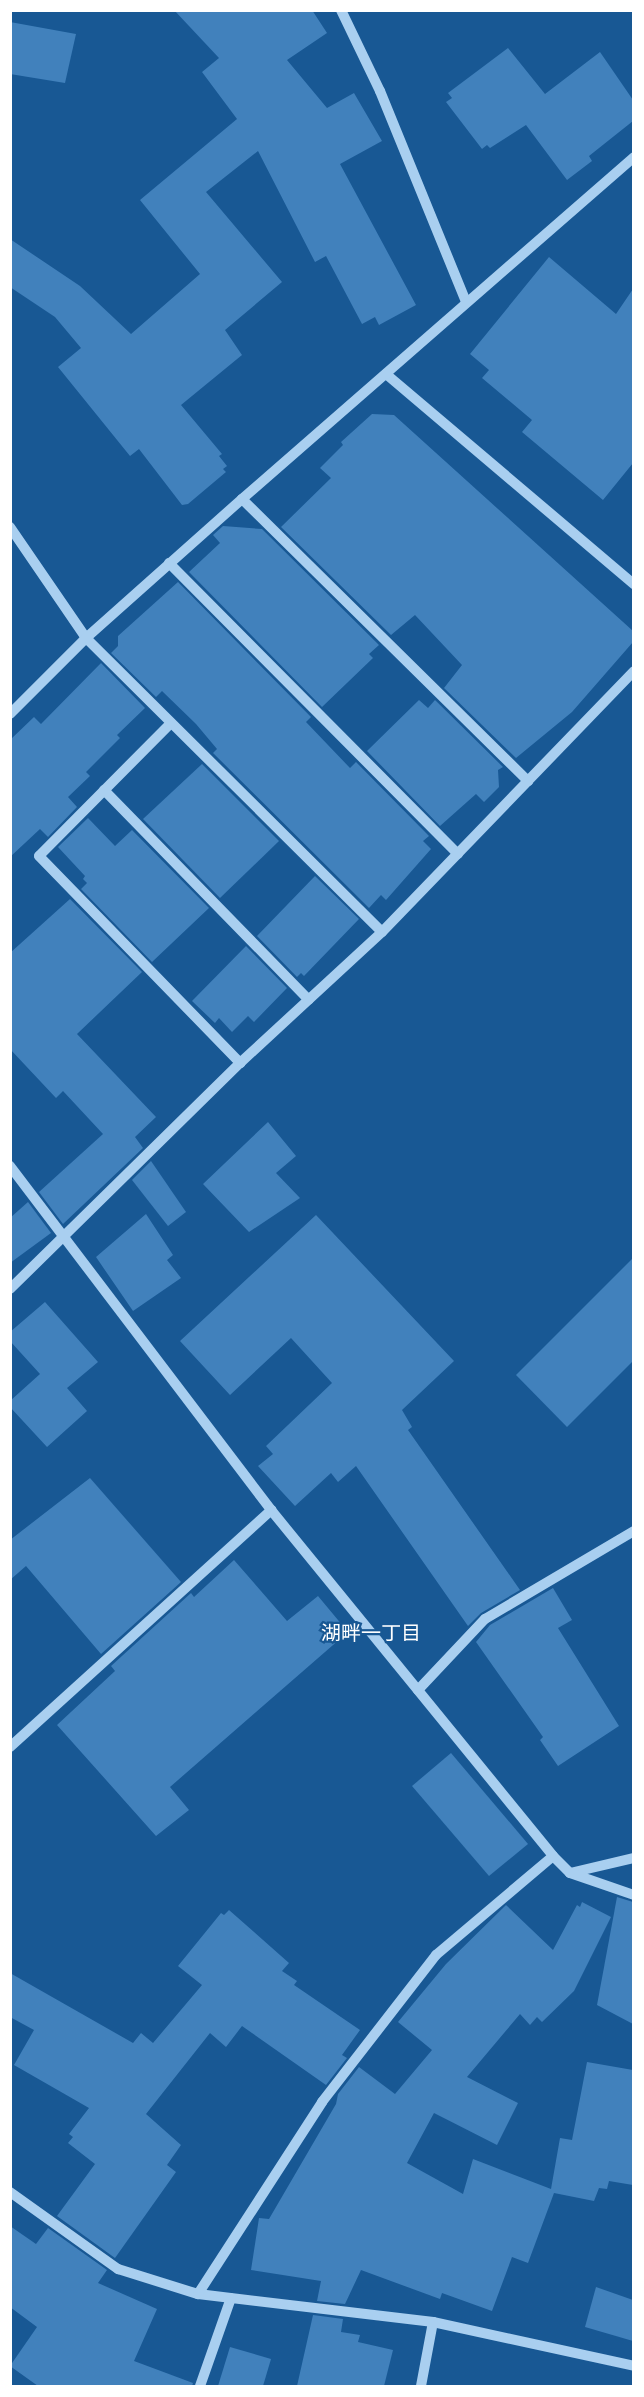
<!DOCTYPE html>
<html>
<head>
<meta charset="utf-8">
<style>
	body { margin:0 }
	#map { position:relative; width:644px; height:2397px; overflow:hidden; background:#185894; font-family:"Nunito Sans","Noto Sans JP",sans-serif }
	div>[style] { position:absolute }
	.building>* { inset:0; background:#4181bc }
	.minor>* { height:10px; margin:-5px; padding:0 5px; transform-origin:5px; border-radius:5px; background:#a9cff0 }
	span { translate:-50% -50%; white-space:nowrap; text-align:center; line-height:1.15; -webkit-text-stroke:4.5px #185894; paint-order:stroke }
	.neighbourhood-label { font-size:20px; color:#fff }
	.frame { position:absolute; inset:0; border:12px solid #fff; pointer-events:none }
</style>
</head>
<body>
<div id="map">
	<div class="building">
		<i style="clip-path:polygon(174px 10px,312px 10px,327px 33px,287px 60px,327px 108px,354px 93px,382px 141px,340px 164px,416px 305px,379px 325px,375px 317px,362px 324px,326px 256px,315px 262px,258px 151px,206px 192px,282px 282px,225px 330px,242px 355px,181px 405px,222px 454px,219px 456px,227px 466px,223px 469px,226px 472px,188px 504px,182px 505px,139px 449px,130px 456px,58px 367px,81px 348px,55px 317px,10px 287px,10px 239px,80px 286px,131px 334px,200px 274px,140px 200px,237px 119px,202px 72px,219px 58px)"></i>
		<i style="clip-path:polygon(10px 22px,76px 34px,65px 83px,10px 74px)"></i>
		<i style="clip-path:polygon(508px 48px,545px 94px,600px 52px,633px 100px,633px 121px,589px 156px,592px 161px,567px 180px,526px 125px,490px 148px,487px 145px,482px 149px,446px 102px,452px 98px,448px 93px)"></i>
		<i style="clip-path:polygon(549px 257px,616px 314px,633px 289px,633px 463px,603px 500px,522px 432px,532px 420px,482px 378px,489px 370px,470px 354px)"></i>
		<i style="clip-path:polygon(372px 414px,394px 415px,633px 631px,633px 642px,572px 712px,516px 758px,444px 688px,462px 665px,415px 615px,391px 635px,281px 527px,331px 478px,320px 468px,343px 445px,341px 442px)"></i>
		<i style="clip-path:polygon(223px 526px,262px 529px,379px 645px,369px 654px,373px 658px,322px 707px,189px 572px,220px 543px,213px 535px)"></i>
		<i style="clip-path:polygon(178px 582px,311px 717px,306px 722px,350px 768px,356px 762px,429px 836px,423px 841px,431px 849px,386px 900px,381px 895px,369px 908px,213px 753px,217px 749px,196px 724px,162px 691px,156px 697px,111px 653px,118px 646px,118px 636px)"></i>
		<i style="clip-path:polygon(101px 663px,145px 708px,117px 735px,120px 738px,86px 772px,90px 776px,68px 797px,77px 807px,48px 837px,40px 829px,10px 857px,10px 740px,34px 717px,41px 724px)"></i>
		<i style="clip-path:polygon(419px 700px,428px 708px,435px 700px,503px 767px,498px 770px,499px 787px,484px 802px,476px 794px,440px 826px,367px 751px)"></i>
		<i style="clip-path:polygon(202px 764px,279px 841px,220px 898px,143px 819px)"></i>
		<i style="clip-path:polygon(88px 818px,115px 846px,132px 830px,209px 908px,152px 962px,81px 889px,87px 883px,83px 879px,85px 876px,58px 847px)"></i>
		<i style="clip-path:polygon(315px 876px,359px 919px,304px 976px,301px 973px,297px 977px,257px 936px)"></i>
		<i style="clip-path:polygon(70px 899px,142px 972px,77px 1034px,156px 1117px,135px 1137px,143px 1148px,63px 1224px,39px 1192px,103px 1134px,63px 1091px,56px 1098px,10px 1049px,10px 953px)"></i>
		<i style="clip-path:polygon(246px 946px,287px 988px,254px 1022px,248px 1016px,232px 1032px,219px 1018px,215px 1023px,192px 1001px)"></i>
		<i style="clip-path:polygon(268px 1122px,296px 1156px,276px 1173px,300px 1198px,249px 1232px,203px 1184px)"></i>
		<i style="clip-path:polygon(151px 1161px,186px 1212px,168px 1226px,132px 1180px)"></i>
		<i style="clip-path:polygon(28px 1202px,51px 1233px,10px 1263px,10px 1218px)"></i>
		<i style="clip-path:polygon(146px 1214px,173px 1255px,167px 1260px,181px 1278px,133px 1311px,96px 1257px)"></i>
		<i style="clip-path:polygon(316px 1215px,454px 1361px,402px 1410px,412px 1427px,408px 1430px,520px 1590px,481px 1613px,468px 1626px,356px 1466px,338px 1482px,331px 1473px,295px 1506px,258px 1466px,273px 1454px,266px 1446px,332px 1383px,291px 1338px,230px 1395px,180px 1341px)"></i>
		<i style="clip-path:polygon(633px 1258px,633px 1361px,567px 1427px,516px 1375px)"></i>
		<i style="clip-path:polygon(45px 1302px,98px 1362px,67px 1388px,87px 1411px,47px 1447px,10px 1407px,10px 1401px,40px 1374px,10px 1341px,10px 1332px)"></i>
		<i style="clip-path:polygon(90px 1478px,181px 1582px,101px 1654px,26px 1566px,10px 1580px,10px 1540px)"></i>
		<i style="clip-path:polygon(234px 1560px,287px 1621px,318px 1596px,348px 1632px,170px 1787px,189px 1810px,156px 1836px,57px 1725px,115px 1671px,111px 1666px,191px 1593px,194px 1597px)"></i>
		<i style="clip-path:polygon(553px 1588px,572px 1620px,558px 1628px,619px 1726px,558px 1766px,540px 1740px,543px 1737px,476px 1642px,490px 1625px)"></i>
		<i style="clip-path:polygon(451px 1753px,528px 1844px,489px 1876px,412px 1786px)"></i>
		<i style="clip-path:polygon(617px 1897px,633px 1902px,633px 2024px,597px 2005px)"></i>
		<i style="clip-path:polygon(582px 1902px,611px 1917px,574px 1991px,542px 2022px,537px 2017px,530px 2025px,520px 2014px,467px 2077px,518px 2103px,497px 2145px,434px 2113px,407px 2163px,463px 2194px,473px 2159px,551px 2189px,560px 2138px,572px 2140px,587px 2062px,633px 2070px,633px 2185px,609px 2181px,607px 2189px,599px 2188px,594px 2201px,554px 2193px,528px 2263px,512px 2257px,492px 2311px,442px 2293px,440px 2299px,361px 2270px,345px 2304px,317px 2301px,321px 2281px,251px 2270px,259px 2218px,269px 2219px,336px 2104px,338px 2094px,359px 2067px,395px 2094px,432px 2050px,398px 2022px,446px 1964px,506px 1905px,553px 1950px,577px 1905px,580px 1907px)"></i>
		<i style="clip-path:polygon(229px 1910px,289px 1963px,282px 1971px,297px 1981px,294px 1985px,360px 2030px,342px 2055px,347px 2058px,326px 2085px,242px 2026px,226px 2047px,210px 2033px,146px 2114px,181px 2145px,167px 2165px,176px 2172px,115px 2258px,57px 2216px,95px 2164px,68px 2143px,73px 2137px,69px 2134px,89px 2108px,14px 2065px,34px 2030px,10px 2017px,10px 1973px,133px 2043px,141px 2033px,153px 2043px,202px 1985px,178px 1966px,221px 1913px,224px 1915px)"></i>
		<i style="clip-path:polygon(10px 2226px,36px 2244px,48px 2228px,107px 2270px,98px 2283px,157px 2309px,134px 2361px,193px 2383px,192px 2386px,38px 2386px,10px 2366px,37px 2327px,10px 2307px)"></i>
		<i style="clip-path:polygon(596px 2287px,633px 2300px,633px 2341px,585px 2327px)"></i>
		<i style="clip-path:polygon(313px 2315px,343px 2319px,341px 2332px,360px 2335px,358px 2342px,393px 2350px,384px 2386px,297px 2386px)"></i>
		<i style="clip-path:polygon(230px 2347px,271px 2359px,263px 2386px,218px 2386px)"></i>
	</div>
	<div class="minor">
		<i style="left:341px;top:10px;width:90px;rotate:64.3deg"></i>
		<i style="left:380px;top:91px;width:228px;rotate:67.8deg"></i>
		<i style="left:386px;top:374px;width:325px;rotate:40.3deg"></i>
		<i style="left:242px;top:499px;width:402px;rotate:44.6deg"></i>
		<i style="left:10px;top:527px;width:135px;rotate:55.6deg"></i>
		<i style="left:86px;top:638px;width:417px;rotate:44.8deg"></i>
		<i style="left:169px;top:563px;width:410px;rotate:45.2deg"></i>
		<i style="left:10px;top:714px;width:107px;rotate:-45deg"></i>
		<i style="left:86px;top:638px;width:209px;rotate:-41.7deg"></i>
		<i style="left:242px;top:499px;width:520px;rotate:-41.1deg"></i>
		<i style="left:171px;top:723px;width:187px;rotate:134.8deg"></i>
		<i style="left:39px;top:856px;width:289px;rotate:45.8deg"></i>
		<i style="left:104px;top:790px;width:293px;rotate:45.7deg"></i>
		<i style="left:10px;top:1166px;width:432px;rotate:52.8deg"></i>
		<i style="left:271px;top:1510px;width:446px;rotate:50.8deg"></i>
		<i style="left:553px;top:1856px;width:24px;rotate:45deg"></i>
		<i style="left:570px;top:1873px;width:66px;rotate:-13.2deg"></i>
		<i style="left:10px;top:1289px;width:322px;rotate:-44.5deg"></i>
		<i style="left:240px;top:1063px;width:193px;rotate:-42.7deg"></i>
		<i style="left:382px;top:932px;width:363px;rotate:-46deg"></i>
		<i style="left:418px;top:1690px;width:98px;rotate:-46.7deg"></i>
		<i style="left:485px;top:1619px;width:173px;rotate:-30.6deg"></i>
		<i style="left:10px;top:1747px;width:353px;rotate:-42.2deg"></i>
		<i style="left:570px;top:1873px;width:68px;rotate:19deg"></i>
		<i style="left:10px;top:2192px;width:133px;rotate:35.5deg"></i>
		<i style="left:118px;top:2269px;width:84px;rotate:17.4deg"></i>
		<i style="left:198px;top:2294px;width:237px;rotate:6.8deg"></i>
		<i style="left:433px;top:2322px;width:206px;rotate:12.3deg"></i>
		<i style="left:198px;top:2294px;width:229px;rotate:-57.1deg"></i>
		<i style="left:322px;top:2102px;width:186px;rotate:-52.2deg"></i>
		<i style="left:436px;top:1955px;width:153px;rotate:-40.2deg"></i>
		<i style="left:200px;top:2386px;width:93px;rotate:-70.6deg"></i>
		<i style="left:421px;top:2386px;width:65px;rotate:-79.4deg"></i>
	</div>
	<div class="neighbourhood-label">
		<span style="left:371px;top:1633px">湖畔一丁目</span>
	</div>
	<div class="frame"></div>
</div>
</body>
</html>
